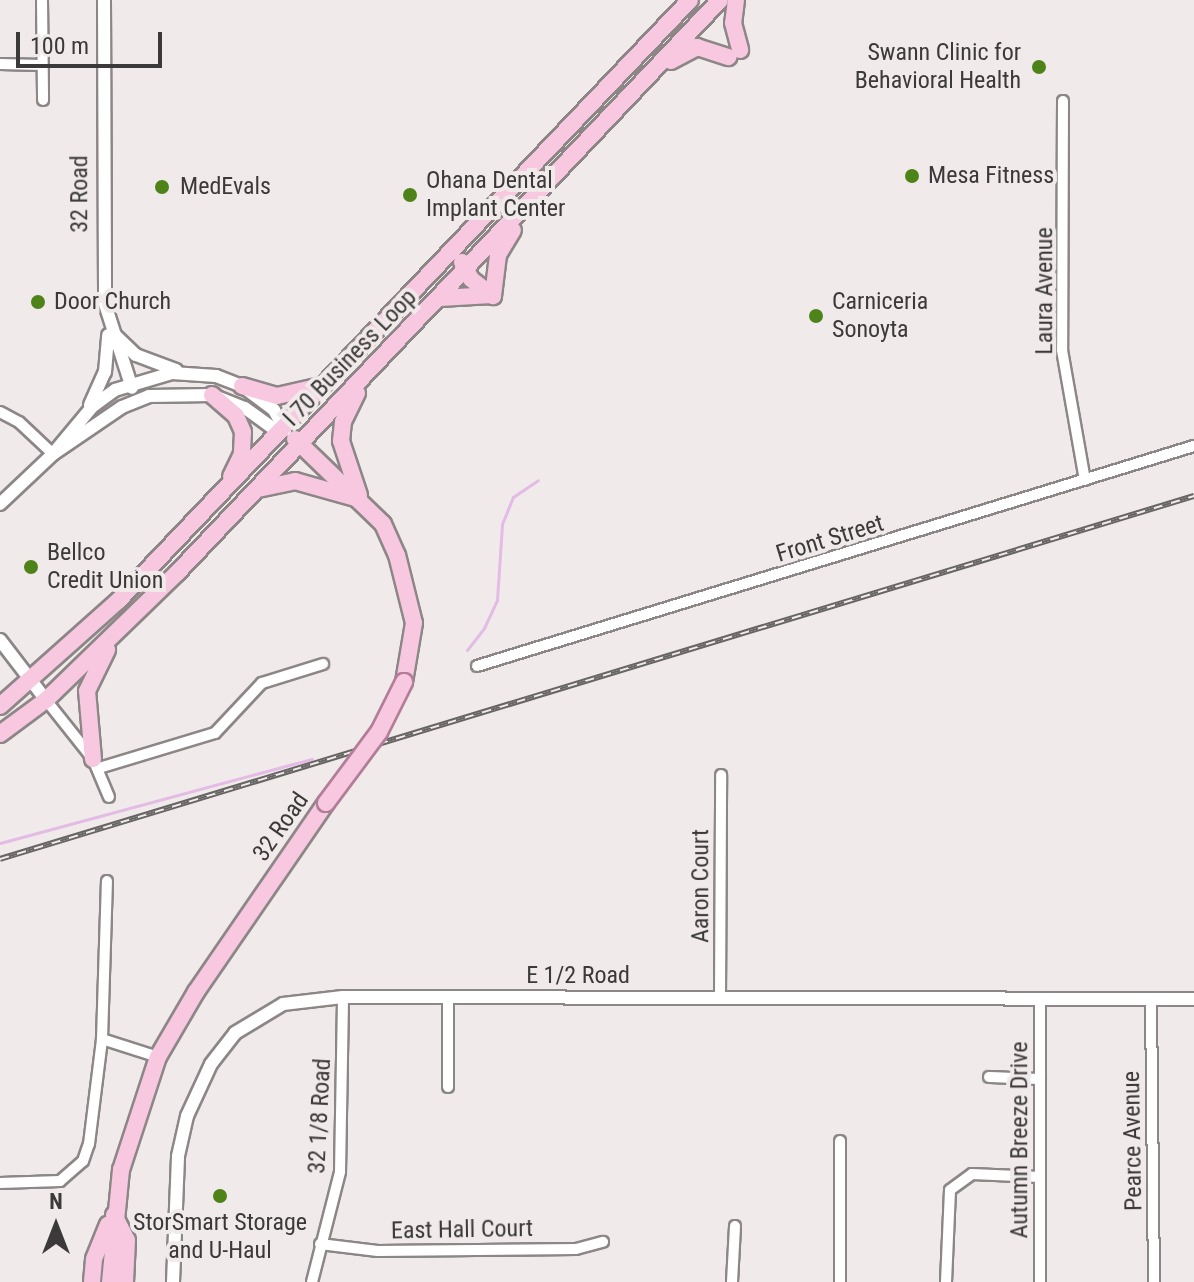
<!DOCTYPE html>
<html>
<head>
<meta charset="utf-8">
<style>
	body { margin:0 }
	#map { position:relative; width:1194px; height:1282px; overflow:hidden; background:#f1eaea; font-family:"Roboto Condensed",sans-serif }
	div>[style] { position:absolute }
	.stream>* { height:3px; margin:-1.5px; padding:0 1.5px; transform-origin:1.5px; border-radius:1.5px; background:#e3bbe4 }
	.roads { filter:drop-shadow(2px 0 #8d8687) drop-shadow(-2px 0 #8d8687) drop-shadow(0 2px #8d8687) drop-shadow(0 -2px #8d8687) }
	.minor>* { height:10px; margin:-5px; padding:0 5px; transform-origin:5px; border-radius:5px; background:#fff }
	.tertiary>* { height:12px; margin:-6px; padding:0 6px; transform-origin:6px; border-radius:6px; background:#fff }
	.primary>* { height:16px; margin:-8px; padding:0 8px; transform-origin:8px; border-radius:8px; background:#f7c8df }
	.rail>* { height:6px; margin-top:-3px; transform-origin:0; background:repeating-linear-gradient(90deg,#f1eaea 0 9px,#676464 0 18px); box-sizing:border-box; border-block:2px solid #676464 }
	.bridges { filter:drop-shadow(2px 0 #b27e97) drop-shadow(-2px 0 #b27e97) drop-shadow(0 2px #b27e97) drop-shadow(0 -2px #b27e97) }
	.primary-bridge>* { height:16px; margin:-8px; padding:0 8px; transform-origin:8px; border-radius:8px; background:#f7c8df }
	.dots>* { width:22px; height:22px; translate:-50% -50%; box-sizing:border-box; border:4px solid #f1eaea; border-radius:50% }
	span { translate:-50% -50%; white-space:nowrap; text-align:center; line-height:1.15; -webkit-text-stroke:8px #f1eaea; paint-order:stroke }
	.poi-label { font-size:24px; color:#3b3939 }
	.right { translate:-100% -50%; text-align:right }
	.left { translate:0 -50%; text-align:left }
	.street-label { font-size:24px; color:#3b3939 }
	.north { position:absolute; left:16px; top:1186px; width:80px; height:80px; -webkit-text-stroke:6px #f1eaea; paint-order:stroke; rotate:0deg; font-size:22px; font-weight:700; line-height:32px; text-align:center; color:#3b3939 }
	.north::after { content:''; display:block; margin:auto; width:28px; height:36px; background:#3b3939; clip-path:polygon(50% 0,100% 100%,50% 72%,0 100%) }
	.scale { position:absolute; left:16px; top:32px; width:146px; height:36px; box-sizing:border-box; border:4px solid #3b3939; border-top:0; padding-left:10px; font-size:24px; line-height:28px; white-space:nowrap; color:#3b3939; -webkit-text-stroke:6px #f1eaea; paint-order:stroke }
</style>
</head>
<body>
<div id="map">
	<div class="stream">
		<i style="left:467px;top:650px;width:28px;rotate:-52deg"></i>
		<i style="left:484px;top:628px;width:31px;rotate:-65deg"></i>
		<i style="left:497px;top:600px;width:76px;rotate:-86.2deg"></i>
		<i style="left:502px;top:524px;width:29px;rotate:-68deg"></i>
		<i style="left:513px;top:497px;width:30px;rotate:-34deg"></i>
		<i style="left:0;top:843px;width:323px;rotate:-15.1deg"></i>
	</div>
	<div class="roads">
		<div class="minor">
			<i style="left:42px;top:0;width:100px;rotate:89.4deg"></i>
			<i style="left:0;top:64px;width:42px;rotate:1.4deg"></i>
			<i style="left:1063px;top:101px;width:249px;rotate:90.2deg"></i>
			<i style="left:1062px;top:350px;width:132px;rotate:80deg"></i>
			<i style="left:0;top:412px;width:21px;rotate:28deg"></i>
			<i style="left:19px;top:422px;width:47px;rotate:43.3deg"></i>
			<i style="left:477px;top:666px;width:750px;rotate:-17.06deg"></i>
			<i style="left:46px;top:700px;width:75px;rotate:51.5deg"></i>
			<i style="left:93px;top:759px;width:41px;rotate:67.2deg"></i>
			<i style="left:99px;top:768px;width:121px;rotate:-16.8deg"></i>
			<i style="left:215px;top:733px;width:69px;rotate:-46.8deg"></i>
			<i style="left:262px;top:683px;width:64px;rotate:-17.3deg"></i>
			<i style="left:720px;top:997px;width:222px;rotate:-89.7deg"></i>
			<i style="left:448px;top:998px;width:89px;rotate:90deg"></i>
			<i style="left:1040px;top:998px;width:284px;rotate:90deg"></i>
			<i style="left:1151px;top:999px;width:283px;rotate:89.4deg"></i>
			<i style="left:102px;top:1039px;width:59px;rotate:17.8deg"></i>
			<i style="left:989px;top:1077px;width:51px;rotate:2.2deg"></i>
			<i style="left:840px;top:1141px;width:141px;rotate:90deg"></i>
			<i style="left:0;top:1183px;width:60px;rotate:-1.9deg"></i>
			<i style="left:60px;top:1181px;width:30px;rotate:-41deg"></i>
			<i style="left:83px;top:1161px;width:18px;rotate:-71deg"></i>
			<i style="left:89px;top:1144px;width:106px;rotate:-82.9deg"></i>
			<i style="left:102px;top:1039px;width:158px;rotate:-88.2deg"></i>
			<i style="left:320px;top:1244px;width:58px;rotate:6.9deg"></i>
			<i style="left:378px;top:1251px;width:198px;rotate:-0.6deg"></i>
			<i style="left:576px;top:1249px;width:28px;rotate:-15deg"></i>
			<i style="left:312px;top:1282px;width:114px;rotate:-75.7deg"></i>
			<i style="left:340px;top:1172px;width:175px;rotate:-89deg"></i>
			<i style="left:732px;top:1282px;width:56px;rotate:-86.9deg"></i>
			<i style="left:946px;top:1282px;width:92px;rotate:-87.5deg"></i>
			<i style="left:950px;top:1190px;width:27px;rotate:-36deg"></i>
			<i style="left:972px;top:1174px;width:68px;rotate:2.5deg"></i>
		</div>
		<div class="tertiary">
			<i style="left:104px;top:0;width:304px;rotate:89.8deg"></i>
			<i style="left:105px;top:304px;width:88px;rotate:72.2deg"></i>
			<i style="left:114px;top:334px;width:30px;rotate:44deg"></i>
			<i style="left:136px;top:355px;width:43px;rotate:20.6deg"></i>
			<i style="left:90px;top:405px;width:36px;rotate:-66deg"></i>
			<i style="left:105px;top:372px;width:37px;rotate:-85deg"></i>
			<i style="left:0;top:504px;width:73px;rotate:-43.3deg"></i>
			<i style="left:53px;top:454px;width:83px;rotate:-34.3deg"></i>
			<i style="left:122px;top:407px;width:29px;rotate:-22deg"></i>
			<i style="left:149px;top:396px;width:63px;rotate:-0.9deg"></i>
			<i style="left:212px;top:395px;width:35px;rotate:22deg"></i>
			<i style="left:245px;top:408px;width:36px;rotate:36deg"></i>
			<i style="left:274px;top:429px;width:11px;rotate:5deg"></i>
			<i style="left:285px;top:430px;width:23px;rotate:-119deg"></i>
			<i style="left:274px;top:410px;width:40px;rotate:-143deg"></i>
			<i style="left:242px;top:386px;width:28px;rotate:-159deg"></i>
			<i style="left:216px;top:376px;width:44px;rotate:-176.1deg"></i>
			<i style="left:172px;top:373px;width:59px;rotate:163.4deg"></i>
			<i style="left:115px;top:390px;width:29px;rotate:144deg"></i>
			<i style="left:92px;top:407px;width:61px;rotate:129.7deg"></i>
			<i style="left:0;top:640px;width:76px;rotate:52.5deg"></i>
			<i style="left:173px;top:1282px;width:126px;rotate:-87.7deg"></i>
			<i style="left:178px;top:1156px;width:41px;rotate:-77.3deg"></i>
			<i style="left:187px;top:1116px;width:57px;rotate:-65.2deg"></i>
			<i style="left:211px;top:1064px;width:39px;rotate:-52deg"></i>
			<i style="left:235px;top:1033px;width:56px;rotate:-31.1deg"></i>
			<i style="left:283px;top:1004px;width:60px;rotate:-6.7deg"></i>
			<i style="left:343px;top:997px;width:851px;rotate:0.13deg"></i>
		</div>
		<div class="primary">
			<i style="left:736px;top:0;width:23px;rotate:97deg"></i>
			<i style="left:733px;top:23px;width:28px;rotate:75deg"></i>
			<i style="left:671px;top:61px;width:30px;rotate:-28deg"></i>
			<i style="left:697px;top:47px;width:33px;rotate:18deg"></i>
			<i style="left:462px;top:262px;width:19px;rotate:62deg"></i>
			<i style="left:471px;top:279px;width:28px;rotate:38deg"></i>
			<i style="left:493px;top:296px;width:41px;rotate:-83deg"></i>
			<i style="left:498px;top:255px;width:29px;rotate:-59deg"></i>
			<i style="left:440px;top:298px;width:52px;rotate:-3.3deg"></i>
			<i style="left:242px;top:386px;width:36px;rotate:16deg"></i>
			<i style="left:277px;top:396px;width:45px;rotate:-12.8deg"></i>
			<i style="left:357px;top:393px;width:32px;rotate:116deg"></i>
			<i style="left:343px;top:422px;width:19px;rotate:96deg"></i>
			<i style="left:341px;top:441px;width:57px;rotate:71.6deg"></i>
			<i style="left:212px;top:395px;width:32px;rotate:41deg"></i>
			<i style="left:236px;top:416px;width:17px;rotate:66deg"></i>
			<i style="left:243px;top:432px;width:22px;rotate:93deg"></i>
			<i style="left:242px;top:454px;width:25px;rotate:116deg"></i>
			<i style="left:295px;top:439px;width:122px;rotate:44deg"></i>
			<i style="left:383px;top:524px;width:34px;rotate:66deg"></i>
			<i style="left:397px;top:555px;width:70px;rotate:76deg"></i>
			<i style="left:414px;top:623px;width:60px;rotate:99.6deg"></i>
			<i style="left:258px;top:489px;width:38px;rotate:-12deg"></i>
			<i style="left:295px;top:481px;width:62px;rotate:15.8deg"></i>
			<i style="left:0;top:706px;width:159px;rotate:-41.7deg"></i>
			<i style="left:119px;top:600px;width:828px;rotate:-46.42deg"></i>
			<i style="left:0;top:734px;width:57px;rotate:-36.5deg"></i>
			<i style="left:46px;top:700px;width:182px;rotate:-44.1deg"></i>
			<i style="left:177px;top:573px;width:789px;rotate:-46.54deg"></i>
			<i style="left:93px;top:759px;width:68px;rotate:-95deg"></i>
			<i style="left:87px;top:691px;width:46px;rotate:-64deg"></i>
			<i style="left:114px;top:1215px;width:28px;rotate:63deg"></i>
			<i style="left:127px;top:1240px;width:42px;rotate:92.7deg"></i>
			<i style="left:92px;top:1282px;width:23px;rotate:-85deg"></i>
			<i style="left:94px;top:1259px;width:37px;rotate:-68deg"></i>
			<i style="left:110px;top:1282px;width:113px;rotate:-84.4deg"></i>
			<i style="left:121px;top:1170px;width:119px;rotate:-71.9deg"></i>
			<i style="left:158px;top:1057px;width:75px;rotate:-59.7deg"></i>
			<i style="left:196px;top:992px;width:229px;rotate:-55.5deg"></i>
		</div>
	</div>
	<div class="rail">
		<i style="left:0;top:859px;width:1248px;rotate:-16.91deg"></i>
	</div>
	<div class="bridges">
		<div class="primary-bridge">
			<i style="left:326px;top:803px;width:89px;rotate:-53.3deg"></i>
			<i style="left:379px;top:732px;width:56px;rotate:-63.4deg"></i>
		</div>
	</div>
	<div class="dots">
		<i style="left:1039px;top:67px;background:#4e831a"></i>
		<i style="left:912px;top:176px;background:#4e831a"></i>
		<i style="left:162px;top:187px;background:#4e831a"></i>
		<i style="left:410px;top:195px;background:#4e831a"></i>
		<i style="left:38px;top:302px;background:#4e831a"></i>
		<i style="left:816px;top:316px;background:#4e831a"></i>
		<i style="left:31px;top:567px;background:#4e831a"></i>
		<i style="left:220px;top:1196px;background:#4e831a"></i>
	</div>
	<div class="poi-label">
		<span class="right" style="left:1021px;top:67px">Swann Clinic for<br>Behavioral Health</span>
		<span class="left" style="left:928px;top:176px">Mesa Fitness</span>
		<span class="left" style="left:426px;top:195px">Ohana Dental<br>Implant Center</span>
		<span class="left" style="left:180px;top:187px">MedEvals</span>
		<span class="left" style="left:54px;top:302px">Door Church</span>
		<span class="left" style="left:832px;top:316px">Carniceria<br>Sonoyta</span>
		<span class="left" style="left:47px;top:567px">Bellco<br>Credit Union</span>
		<span style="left:220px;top:1237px">StorSmart Storage<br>and U-Haul</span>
	</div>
	<div class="street-label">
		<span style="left:80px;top:194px;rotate:-90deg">32 Road</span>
		<span style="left:1045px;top:291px;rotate:-90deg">Laura Avenue</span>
		<span style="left:350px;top:358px;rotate:-46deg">I 70 Business Loop</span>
		<span style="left:830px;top:539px;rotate:-17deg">Front Street</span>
		<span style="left:281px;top:827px;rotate:-55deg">32 Road</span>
		<span style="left:701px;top:886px;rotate:-90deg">Aaron Court</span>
		<span style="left:578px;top:976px">E 1/2 Road</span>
		<span style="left:320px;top:1116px;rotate:-87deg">32 1/8 Road</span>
		<span style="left:1020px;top:1140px;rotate:-90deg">Autumn Breeze Drive</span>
		<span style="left:1133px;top:1141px;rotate:-91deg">Pearce Avenue</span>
		<span style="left:462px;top:1230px;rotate:-1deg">East Hall Court</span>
	</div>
	<div class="north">N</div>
	<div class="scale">100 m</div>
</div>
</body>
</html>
